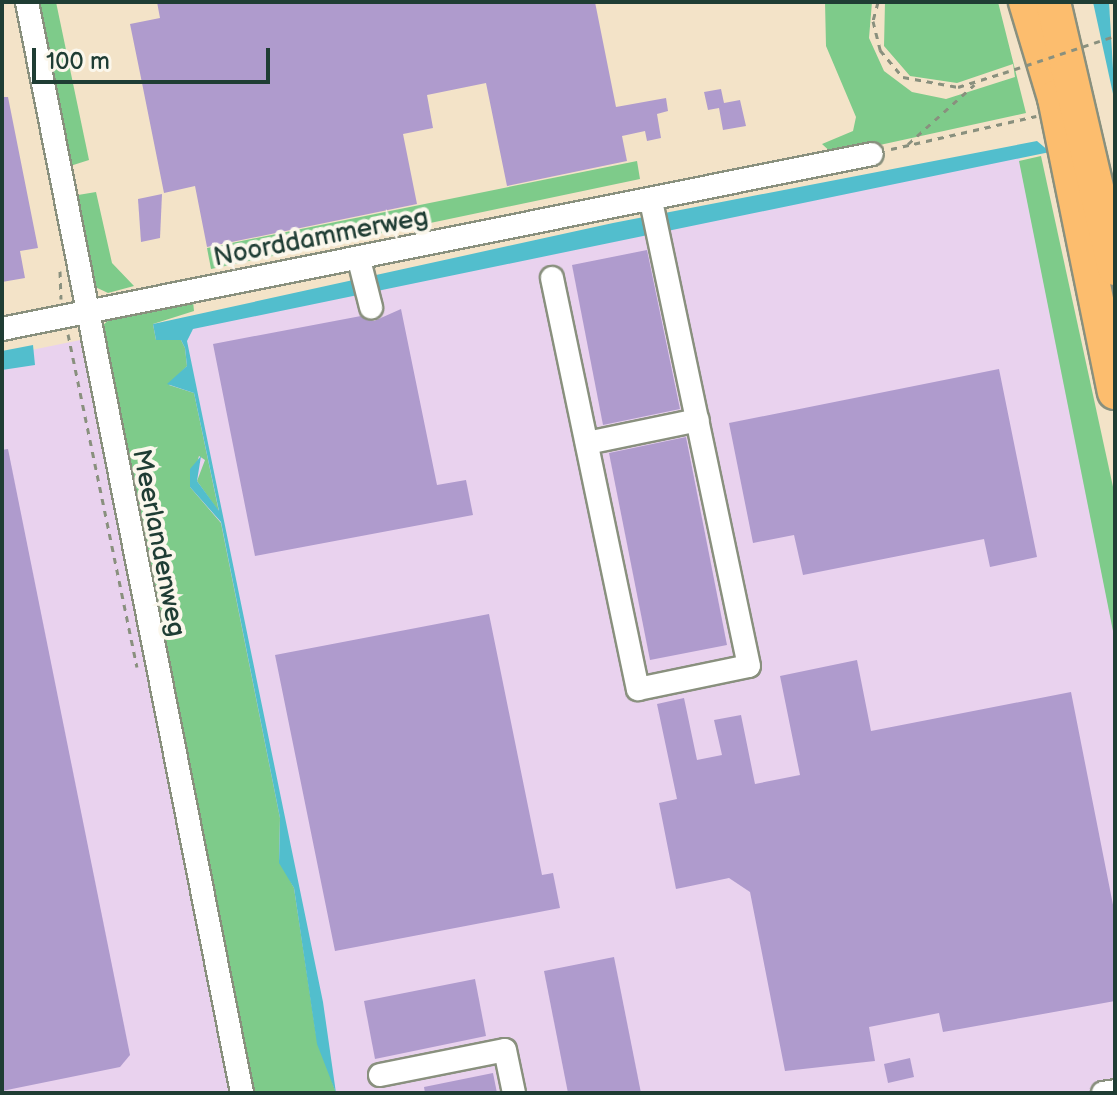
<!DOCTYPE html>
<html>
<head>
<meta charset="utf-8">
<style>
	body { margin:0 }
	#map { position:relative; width:1117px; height:1095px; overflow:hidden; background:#f3e3c8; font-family:"Balsamiq Sans",sans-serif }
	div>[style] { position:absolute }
	.built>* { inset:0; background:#e9d2ee }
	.green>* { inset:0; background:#7ecb8a }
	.water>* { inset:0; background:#52becd }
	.building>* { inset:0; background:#af9bcd }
	.path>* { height:3px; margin-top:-1.5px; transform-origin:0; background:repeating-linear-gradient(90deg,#89907e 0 6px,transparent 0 12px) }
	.roads { filter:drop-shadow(2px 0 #89907e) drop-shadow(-2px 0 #89907e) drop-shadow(0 2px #89907e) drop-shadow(0 -2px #89907e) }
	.minor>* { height:22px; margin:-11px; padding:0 11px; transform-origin:11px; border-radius:11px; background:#fff }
	.highway>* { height:34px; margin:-17px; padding:0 17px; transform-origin:17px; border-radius:17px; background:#fcbd6e }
	.path-bridge>* { height:3px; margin-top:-1.5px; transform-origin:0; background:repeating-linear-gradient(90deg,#89907e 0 6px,transparent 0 12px) }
	span { translate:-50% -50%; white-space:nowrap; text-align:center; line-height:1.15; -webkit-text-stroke:8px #fbf7ec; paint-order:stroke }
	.street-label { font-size:26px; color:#1f3d34 }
	.frame { position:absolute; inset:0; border:4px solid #1f3d34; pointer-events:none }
	.scale { position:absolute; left:32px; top:48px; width:238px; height:36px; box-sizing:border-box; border:4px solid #1f3d34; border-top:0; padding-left:10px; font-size:24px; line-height:28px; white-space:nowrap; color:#1f3d34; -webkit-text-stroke:6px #fbf7ec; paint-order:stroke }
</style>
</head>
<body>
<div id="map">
	<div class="built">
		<i style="clip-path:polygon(1018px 149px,1115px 632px,1115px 1093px,2px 1093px,2px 356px)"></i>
	</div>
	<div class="green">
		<i style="clip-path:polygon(35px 2px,56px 2px,89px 160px,67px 167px)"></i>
		<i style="clip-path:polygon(825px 2px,872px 2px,869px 38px,884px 71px,912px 92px,946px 99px,1015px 77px,1013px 64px,957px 83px,910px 76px,884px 46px,885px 2px,998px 2px,1026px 113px,834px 155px,822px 144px,853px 131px,856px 117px,826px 46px)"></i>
		<i style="clip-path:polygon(1041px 156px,1115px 496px,1115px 641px,1019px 161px)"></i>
		<i style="clip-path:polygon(637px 161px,640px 179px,211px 269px,207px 248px)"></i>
		<i style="clip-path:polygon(96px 192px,112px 263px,134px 286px,108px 293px,91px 285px,72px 196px)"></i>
		<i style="clip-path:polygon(193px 301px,194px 311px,153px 324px,156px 340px,181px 340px,185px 348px,187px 366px,169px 385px,194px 393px,219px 512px,197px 481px,205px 460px,199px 456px,190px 487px,221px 523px,280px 818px,279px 859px,294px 888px,316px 1034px,336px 1093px,254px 1093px,185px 776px,101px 327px,112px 317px)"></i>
	</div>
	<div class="water">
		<i style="clip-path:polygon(1093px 2px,1109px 2px,1115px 103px)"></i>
		<i style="clip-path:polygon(1037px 141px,1050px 152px,193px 329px,187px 341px,323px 1002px,336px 1093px,317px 1044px,294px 888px,279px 863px,280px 818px,221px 522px,190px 487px,190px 469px,201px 456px,197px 481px,219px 511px,194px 393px,167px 384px,187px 366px,185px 348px,181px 340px,156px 340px,153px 324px,613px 223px)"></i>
		<i style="clip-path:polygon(33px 345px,35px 365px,2px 370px,2px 351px)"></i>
	</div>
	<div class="building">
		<i style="clip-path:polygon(157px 2px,595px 2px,616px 107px,666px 98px,668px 111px,657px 114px,661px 138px,647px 141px,645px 131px,622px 136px,627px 161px,507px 186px,486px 83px,427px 95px,433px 128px,403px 134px,417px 204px,207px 247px,195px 186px,164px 193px,140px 73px,130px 24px,160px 18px)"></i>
		<i style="clip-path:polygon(721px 89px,724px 103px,740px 100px,746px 126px,723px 130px,719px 108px,708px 110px,704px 92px)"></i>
		<i style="clip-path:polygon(2px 97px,8px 97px,38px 248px,20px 251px,25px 278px,2px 282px)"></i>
		<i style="clip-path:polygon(162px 194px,160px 238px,141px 242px,138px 199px)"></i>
		<i style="clip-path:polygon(647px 250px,680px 409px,603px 425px,572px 265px)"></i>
		<i style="clip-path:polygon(401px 309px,437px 485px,466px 480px,473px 515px,255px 556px,213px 344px,361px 316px,374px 321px)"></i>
		<i style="clip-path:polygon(999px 369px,1037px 557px,990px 567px,984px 539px,803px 575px,794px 535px,753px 543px,729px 423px)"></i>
		<i style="clip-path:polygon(686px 437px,727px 645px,650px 660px,609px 453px)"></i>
		<i style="clip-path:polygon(8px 449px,130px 1055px,120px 1067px,2px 1091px,2px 450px)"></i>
		<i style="clip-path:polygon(489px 614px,542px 875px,553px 873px,560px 908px,335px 951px,275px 655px)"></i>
		<i style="clip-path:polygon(857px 660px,871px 731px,1071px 692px,1115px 915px,1115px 1001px,943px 1032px,939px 1013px,869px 1027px,875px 1061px,785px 1071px,750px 892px,729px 878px,676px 889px,659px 803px,677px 799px,657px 704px,684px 698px,697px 760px,722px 755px,714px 720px,741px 715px,755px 784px,800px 775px,780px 676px)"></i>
		<i style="clip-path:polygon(614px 957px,641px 1093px,568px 1093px,544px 971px)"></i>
		<i style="clip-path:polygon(475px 979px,486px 1036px,375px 1059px,364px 1001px)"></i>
		<i style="clip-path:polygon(910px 1058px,914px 1077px,888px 1083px,884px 1064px)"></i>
		<i style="clip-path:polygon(493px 1073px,497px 1093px,425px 1093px,424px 1087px)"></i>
	</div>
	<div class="path">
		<i style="left:878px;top:2px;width:20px;rotate:105deg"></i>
		<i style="left:873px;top:21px;width:30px;rotate:76deg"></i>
		<i style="left:880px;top:50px;width:35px;rotate:50deg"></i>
		<i style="left:903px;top:77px;width:56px;rotate:10.3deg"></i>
		<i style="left:958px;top:87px;width:47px;rotate:-17.3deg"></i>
		<i style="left:908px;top:144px;width:89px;rotate:-41.8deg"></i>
		<i style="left:891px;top:149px;width:149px;rotate:-12.8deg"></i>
		<i style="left:60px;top:271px;width:28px;rotate:88deg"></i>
		<i style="left:68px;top:334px;width:340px;rotate:78.3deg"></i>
	</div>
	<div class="roads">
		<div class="minor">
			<i style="left:27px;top:2px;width:1112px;rotate:78.85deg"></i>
			<i style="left:359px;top:260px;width:49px;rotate:75.7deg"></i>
			<i style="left:552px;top:278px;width:420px;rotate:78.2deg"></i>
			<i style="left:638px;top:689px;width:113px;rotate:-11.7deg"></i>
			<i style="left:749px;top:666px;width:477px;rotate:-101.9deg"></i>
			<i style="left:2px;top:329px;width:887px;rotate:-11.37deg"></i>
			<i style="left:587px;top:443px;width:113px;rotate:-11.7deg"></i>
			<i style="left:380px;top:1075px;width:127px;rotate:-11.3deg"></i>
			<i style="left:505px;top:1050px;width:44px;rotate:78.2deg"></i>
			<i style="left:1103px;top:1093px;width:12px;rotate:-9deg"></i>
		</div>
		<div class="highway">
			<i style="left:1026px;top:2px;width:100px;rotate:73.2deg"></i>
			<i style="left:1055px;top:98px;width:300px;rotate:78.5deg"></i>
			<i style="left:1053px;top:2px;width:273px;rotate:76.9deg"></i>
		</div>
	</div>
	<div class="path-bridge">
		<i style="left:1003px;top:73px;width:118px;rotate:-18.3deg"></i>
	</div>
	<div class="street-label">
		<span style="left:321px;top:238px;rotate:-11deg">Noorddammerweg</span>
		<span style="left:158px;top:543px;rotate:79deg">Meerlandenweg</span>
	</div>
	<div class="frame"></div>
	<div class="scale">100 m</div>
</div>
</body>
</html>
